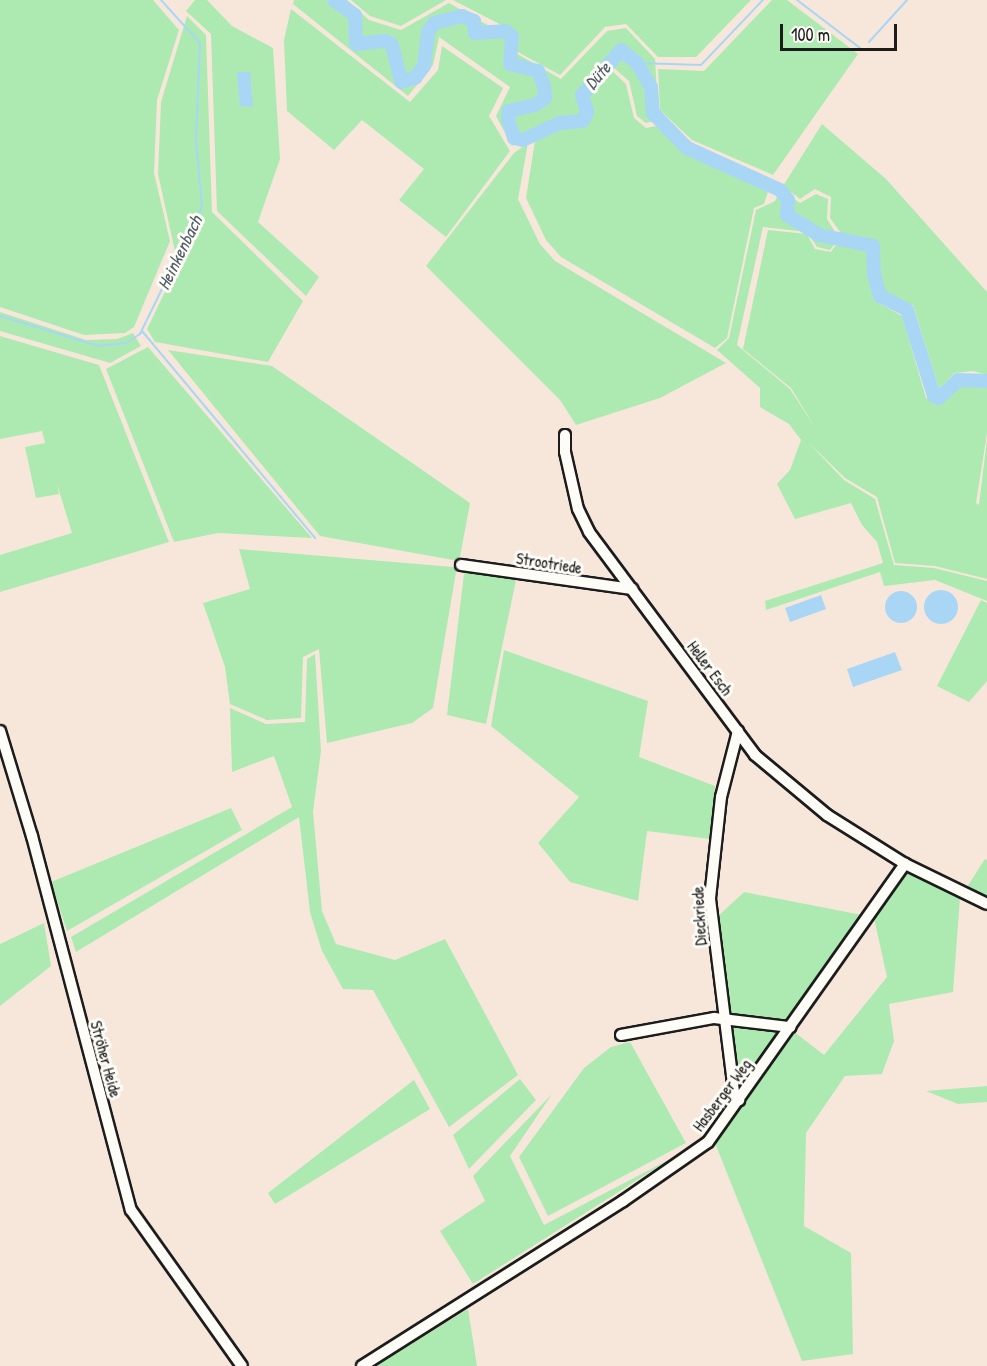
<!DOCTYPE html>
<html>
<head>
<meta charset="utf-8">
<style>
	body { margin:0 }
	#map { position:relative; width:987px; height:1366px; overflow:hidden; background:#f7e7db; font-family:"Patrick Hand",sans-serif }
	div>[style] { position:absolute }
	.green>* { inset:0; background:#adeab1 }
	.water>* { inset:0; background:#aad6f6 }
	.round { border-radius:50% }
	.stream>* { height:2px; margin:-1px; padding:0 1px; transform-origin:1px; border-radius:1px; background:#aad6f6 }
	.river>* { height:14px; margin:-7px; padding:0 7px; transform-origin:7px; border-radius:7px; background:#aad6f6 }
	.roads { filter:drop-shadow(2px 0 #1c1c1c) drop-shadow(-2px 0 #1c1c1c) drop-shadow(0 2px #1c1c1c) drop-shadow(0 -2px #1c1c1c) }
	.minor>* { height:10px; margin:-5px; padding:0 5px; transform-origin:5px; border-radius:5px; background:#fdfcf7 }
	span { translate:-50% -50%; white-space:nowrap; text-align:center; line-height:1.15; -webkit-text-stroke:6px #fdfcf7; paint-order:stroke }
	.street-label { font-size:16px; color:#1c1c1c }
	.water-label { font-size:18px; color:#4e5d68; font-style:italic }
	.scale { position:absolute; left:780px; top:24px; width:117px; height:27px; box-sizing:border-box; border:3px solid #1c1c1c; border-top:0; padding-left:8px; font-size:18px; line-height:21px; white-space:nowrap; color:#1c1c1c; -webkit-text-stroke:4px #fdfcf7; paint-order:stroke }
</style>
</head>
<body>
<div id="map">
	<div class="green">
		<i style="clip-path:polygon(0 0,153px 0,179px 30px,157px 100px,154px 173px,170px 241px,134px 327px,125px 333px,84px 335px,0 307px)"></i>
		<i style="clip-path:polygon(195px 0,207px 0,232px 26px,273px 48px,280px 159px,258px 222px,319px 277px,306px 296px,217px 211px,211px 34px,186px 11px)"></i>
		<i style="clip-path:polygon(294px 0,347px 0,369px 20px,401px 30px,449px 3px,505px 35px,509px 41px,507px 48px,561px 79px,607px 31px,626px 28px,655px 59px,658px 111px,666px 118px,646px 123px,637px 116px,629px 81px,607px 62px,579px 93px,584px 111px,580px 117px,567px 121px,559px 117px,523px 135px,512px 146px,496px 116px,510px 87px,439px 37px,433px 65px,408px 96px,293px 4px)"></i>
		<i style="clip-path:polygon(351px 0,446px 0,401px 26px,370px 16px)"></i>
		<i style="clip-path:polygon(453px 0,751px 0,696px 57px,658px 57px,626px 24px,605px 27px,560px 75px,516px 51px,517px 33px)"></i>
		<i style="clip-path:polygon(772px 0,787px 0,858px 54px,773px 175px,692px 140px,660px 110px,658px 69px,704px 71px)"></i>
		<i style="clip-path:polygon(291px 9px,410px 102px,438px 70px,442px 46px,503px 88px,489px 116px,510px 151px,446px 237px,399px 200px,424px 169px,362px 120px,334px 150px,287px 111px,284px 40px)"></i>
		<i style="clip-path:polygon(187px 16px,206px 35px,212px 212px,303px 301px,268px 362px,155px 342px,147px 329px,178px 265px,158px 174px,161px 102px)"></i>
		<i style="clip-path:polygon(611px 70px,626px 84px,634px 118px,646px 128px,656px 126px,685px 153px,769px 189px,764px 204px,754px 208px,727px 338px,715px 348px,561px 257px,546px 240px,526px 198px,535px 141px,559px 128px,587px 125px,593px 113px,588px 96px)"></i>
		<i style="clip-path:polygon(822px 124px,886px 179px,987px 292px,987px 375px,973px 371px,955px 373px,939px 389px,913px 305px,895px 299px,885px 291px,880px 273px,879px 242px,860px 236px,843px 236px,830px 218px,831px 197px,815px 189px,800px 199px,783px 186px)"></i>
		<i style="clip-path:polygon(528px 143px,518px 199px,540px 244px,555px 261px,726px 363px,660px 398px,576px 425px,560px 400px,426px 266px,514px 153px)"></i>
		<i style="clip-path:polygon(781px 189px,800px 203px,816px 194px,828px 199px,827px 219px,839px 238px,830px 250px,817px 247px,807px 232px,763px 227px,737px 345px,790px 389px,816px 429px,791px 388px,743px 349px,768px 230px,807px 234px,815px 249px,831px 252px,835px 246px,858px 245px,867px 250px,867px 272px,875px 301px,902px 316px,926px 398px,942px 403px,962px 383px,987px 386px,987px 433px,976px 503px,979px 505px,987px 439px,987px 579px,935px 566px,895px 563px,877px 497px,845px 478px,808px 442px,844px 480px,875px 499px,894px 565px,934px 568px,987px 581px,987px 601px,935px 580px,884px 586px,880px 572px,766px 610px,765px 601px,883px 563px,877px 542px,862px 525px,851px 503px,795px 519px,777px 484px,790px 470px,801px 440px,789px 424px,760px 407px,760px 388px,717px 350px,729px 338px,756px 210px,775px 201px)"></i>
		<i style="clip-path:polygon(0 312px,86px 340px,117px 339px,133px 333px,141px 346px,110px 363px,0 331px)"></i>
		<i style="clip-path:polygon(0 336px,99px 365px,169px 542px,0 592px,0 555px,72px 533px,57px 484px,59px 494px,36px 498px,25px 447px,45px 443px,42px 431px,0 439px)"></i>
		<i style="clip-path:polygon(148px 347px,312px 538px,218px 533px,174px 542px,106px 369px)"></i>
		<i style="clip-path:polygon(168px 350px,272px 366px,470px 503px,460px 557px,453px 560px,320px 536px)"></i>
		<i style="clip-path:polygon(239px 549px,453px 567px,456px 572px,433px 708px,412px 723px,327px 743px,319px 649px,303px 657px,301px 718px,267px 720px,230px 704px,225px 667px,203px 603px,250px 589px)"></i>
		<i style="clip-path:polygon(468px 571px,516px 580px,486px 724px,447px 715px,464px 574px)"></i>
		<i style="clip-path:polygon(981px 600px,987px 603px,987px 681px,969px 702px,937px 686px)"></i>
		<i style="clip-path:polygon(504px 650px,648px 701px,639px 757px,715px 786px,710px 839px,647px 831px,638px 901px,570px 882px,538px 843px,579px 797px,491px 726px)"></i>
		<i style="clip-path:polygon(315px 654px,321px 751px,313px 812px,322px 911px,336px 944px,395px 960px,445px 939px,518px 1075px,449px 1127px,373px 990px,343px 989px,322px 951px,310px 912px,299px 817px,76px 952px,71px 937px,292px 807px,274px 756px,232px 772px,230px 708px,266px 724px,305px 722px,307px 659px)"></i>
		<i style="clip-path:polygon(231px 808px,242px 830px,67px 931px,51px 882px)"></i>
		<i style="clip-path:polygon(985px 859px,987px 860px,987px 898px,967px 887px)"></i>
		<i style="clip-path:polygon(907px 873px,960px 898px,953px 992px,889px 1004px,894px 1041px,882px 1074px,845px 1076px,806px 1133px,804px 1226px,851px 1253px,853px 1354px,802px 1361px,715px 1143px,793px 1031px,824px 1055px,887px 977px,874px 918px)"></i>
		<i style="clip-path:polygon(744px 892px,862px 915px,748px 1087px,739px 1082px,716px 918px)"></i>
		<i style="clip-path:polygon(44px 923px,51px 966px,0 1006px,0 944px)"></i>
		<i style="clip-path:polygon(630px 1042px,686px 1143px,548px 1216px,519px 1157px,584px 1068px,611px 1047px)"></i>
		<i style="clip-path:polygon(520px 1079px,536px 1100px,469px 1169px,453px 1135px)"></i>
		<i style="clip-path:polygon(414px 1080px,430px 1109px,275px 1204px,268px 1193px)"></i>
		<i style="clip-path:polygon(987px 1086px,987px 1102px,958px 1104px,926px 1091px)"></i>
		<i style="clip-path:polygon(552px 1094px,510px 1156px,544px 1225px,672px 1158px,473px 1284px,440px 1231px,485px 1201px,473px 1176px)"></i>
		<i style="clip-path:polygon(468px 1309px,477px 1366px,376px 1366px)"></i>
	</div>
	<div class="water">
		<i style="clip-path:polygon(237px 72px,250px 72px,253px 107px,240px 106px)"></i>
		<i class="round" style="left:924px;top:590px;width:34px;height:34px"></i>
		<i class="round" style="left:885px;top:591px;width:32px;height:32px"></i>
		<i style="clip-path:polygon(821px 595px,826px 609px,790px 622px,785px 608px)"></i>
		<i style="clip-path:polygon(895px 652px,902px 670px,853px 687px,847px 669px)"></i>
	</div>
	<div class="stream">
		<i style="left:797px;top:0;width:79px;rotate:37.3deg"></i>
		<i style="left:869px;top:42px;width:57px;rotate:-47.9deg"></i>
		<i style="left:637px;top:63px;width:64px;rotate:1.8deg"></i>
		<i style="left:701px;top:65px;width:90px;rotate:-46.4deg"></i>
		<i style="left:0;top:316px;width:102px;rotate:17deg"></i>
		<i style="left:98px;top:346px;width:28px;rotate:-6deg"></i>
		<i style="left:126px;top:343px;width:17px;rotate:-33deg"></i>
		<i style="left:140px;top:334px;width:141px;rotate:-64deg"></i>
		<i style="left:202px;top:207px;width:66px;rotate:-95.2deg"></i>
		<i style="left:196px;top:141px;width:98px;rotate:-87.7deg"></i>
		<i style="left:200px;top:43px;width:58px;rotate:-132.2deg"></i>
		<i style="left:142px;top:331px;width:270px;rotate:50.1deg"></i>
	</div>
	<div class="river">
		<i style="left:334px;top:0;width:26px;rotate:36deg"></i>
		<i style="left:355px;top:15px;width:29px;rotate:88deg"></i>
		<i style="left:356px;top:44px;width:30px;rotate:-6deg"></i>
		<i style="left:386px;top:41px;width:7px;rotate:34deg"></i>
		<i style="left:392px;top:45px;width:38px;rotate:76deg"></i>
		<i style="left:401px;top:82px;width:15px;rotate:-16deg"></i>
		<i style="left:415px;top:78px;width:15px;rotate:-53deg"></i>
		<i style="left:424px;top:66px;width:34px;rotate:-83deg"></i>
		<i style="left:428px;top:32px;width:11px;rotate:-56deg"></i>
		<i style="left:434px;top:23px;width:29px;rotate:-14deg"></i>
		<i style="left:462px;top:16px;width:13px;rotate:23deg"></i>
		<i style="left:474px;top:21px;width:12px;rotate:85deg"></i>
		<i style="left:475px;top:33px;width:30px;rotate:-4deg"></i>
		<i style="left:505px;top:31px;width:9px;rotate:36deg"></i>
		<i style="left:512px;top:36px;width:28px;rotate:94deg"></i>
		<i style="left:510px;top:64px;width:29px;rotate:14deg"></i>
		<i style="left:538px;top:71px;width:16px;rotate:68deg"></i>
		<i style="left:544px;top:86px;width:12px;rotate:85deg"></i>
		<i style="left:545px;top:98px;width:12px;rotate:145deg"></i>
		<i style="left:535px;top:105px;width:27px;rotate:167deg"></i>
		<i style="left:509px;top:111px;width:8px;rotate:97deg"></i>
		<i style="left:508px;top:119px;width:20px;rotate:72deg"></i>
		<i style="left:514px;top:138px;width:9px;rotate:13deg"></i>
		<i style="left:523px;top:140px;width:40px;rotate:-25deg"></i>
		<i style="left:559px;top:123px;width:24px;rotate:-5deg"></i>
		<i style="left:583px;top:121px;width:10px;rotate:-66deg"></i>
		<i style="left:587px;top:112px;width:18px;rotate:-106deg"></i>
		<i style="left:582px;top:95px;width:60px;rotate:-49.1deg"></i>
		<i style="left:621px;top:50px;width:21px;rotate:39deg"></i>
		<i style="left:637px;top:63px;width:28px;rotate:60deg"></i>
		<i style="left:651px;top:87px;width:26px;rotate:86deg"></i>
		<i style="left:653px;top:113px;width:49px;rotate:45.8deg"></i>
		<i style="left:687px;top:148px;width:102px;rotate:24.3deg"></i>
		<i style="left:780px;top:190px;width:13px;rotate:51deg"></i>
		<i style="left:788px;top:200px;width:15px;rotate:94deg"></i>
		<i style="left:787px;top:215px;width:38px;rotate:32deg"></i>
		<i style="left:819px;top:235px;width:55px;rotate:11.5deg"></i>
		<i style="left:873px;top:246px;width:28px;rotate:88deg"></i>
		<i style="left:874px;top:274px;width:23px;rotate:75deg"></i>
		<i style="left:880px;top:296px;width:30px;rotate:27deg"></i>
		<i style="left:907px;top:310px;width:90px;rotate:72.6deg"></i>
		<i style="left:934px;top:396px;width:5px;rotate:22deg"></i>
		<i style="left:939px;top:398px;width:26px;rotate:-43deg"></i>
		<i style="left:958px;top:380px;width:29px;rotate:2deg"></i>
	</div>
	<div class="roads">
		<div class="minor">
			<i style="left:565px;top:435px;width:17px;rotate:90deg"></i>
			<i style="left:565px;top:452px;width:58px;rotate:77.2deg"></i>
			<i style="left:578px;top:509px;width:25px;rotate:64deg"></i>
			<i style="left:589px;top:532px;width:278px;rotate:53.3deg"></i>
			<i style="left:755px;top:755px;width:94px;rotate:39.8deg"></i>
			<i style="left:827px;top:815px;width:92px;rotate:32.1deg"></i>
			<i style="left:905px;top:864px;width:91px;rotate:26deg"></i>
			<i style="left:461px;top:565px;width:173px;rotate:8deg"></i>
			<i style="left:0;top:731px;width:110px;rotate:73.1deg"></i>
			<i style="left:32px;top:836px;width:387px;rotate:75.2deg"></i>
			<i style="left:131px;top:1210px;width:191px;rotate:54.6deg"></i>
			<i style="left:738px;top:731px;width:68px;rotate:104.4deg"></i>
			<i style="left:721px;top:797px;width:103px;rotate:96.2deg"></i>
			<i style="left:710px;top:899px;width:195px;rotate:82.9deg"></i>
			<i style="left:734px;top:1093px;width:9px;rotate:54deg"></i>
			<i style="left:621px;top:1035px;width:95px;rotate:-10.4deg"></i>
			<i style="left:714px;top:1018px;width:77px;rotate:6.8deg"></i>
			<i style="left:362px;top:1366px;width:309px;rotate:-32.3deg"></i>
			<i style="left:623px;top:1201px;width:103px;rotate:-34.8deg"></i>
			<i style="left:708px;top:1142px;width:341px;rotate:-54.7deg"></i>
		</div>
	</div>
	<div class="street-label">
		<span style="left:549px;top:563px;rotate:9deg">Strootriede</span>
		<span style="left:710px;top:668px;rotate:53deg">Heller Esch</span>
		<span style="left:699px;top:916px;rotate:-93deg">Dieckriede</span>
		<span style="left:106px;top:1059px;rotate:75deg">Ströher Heide</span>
		<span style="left:722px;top:1095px;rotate:-53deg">Hasberger Weg</span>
	</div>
	<div class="water-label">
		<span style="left:598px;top:76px;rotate:-49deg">Düte</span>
		<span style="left:180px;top:253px;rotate:-64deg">Heinkenbach</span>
	</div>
	<div class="scale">100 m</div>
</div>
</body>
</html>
